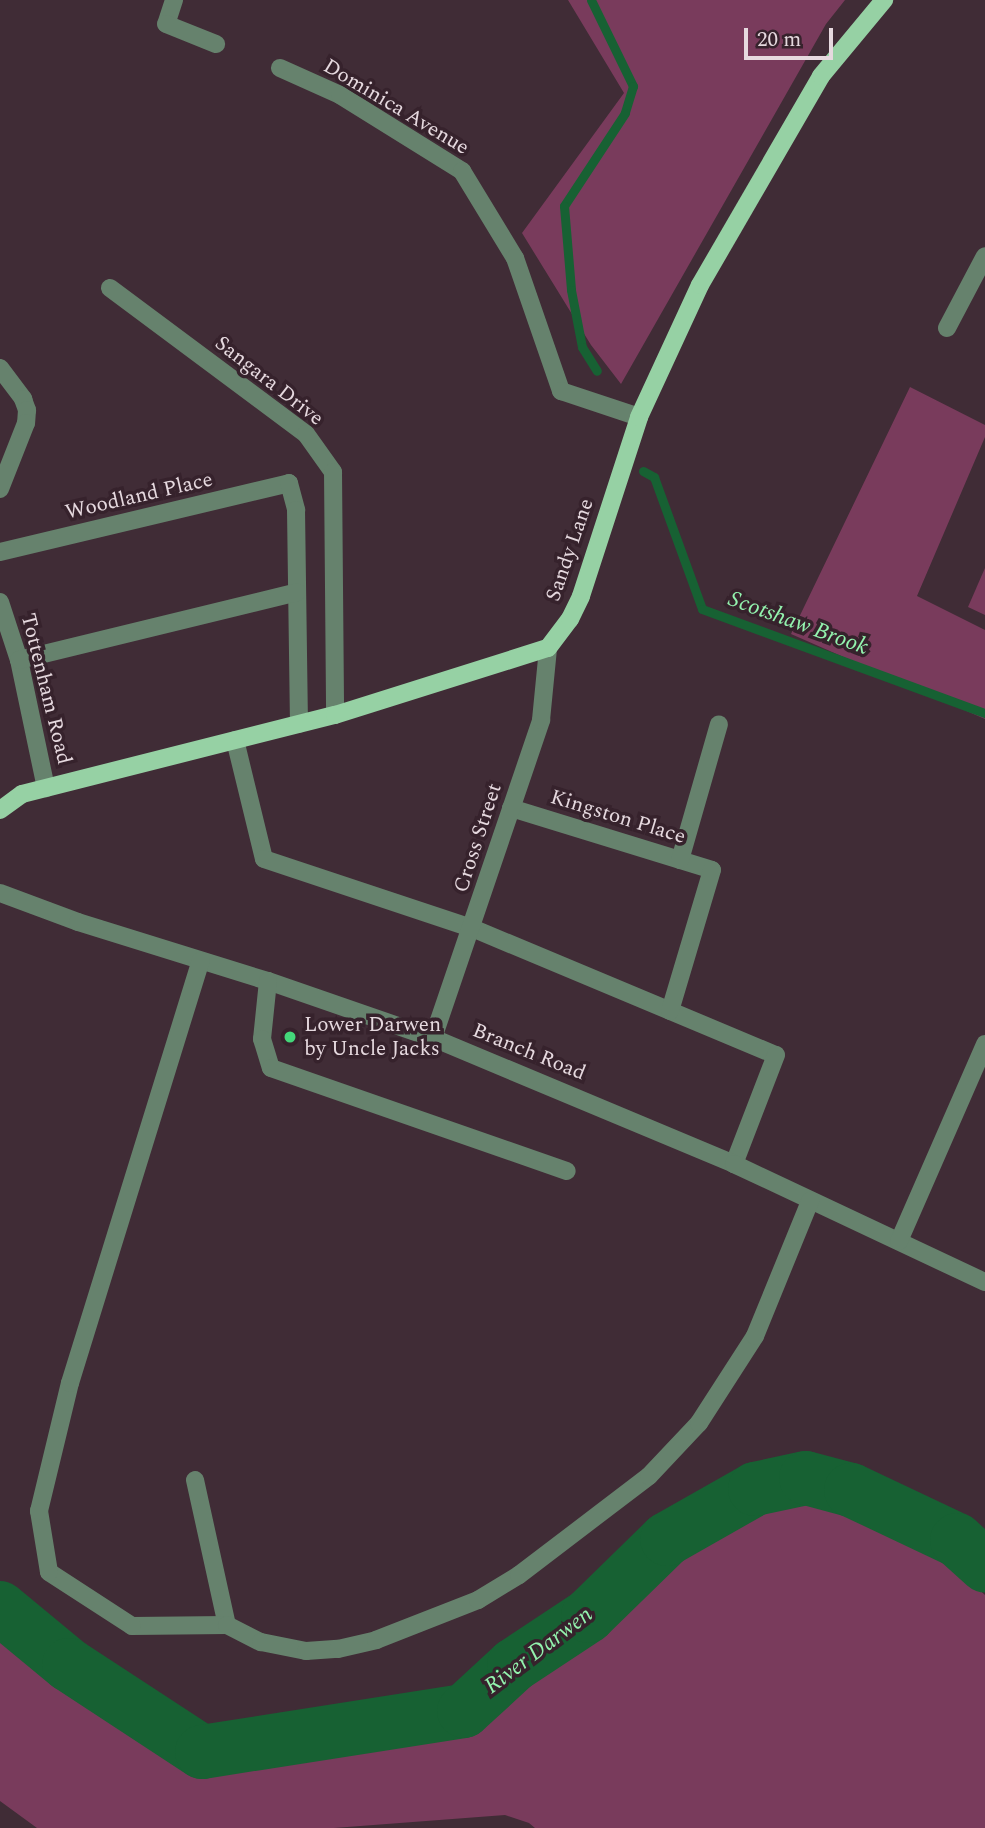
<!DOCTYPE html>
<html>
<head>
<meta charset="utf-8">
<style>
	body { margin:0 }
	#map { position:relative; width:985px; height:1828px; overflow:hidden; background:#402c36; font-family:Spectral,serif }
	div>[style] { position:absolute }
	.green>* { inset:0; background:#793b5c }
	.stream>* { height:9px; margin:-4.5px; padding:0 4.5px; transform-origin:4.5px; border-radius:4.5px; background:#176133 }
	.river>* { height:54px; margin:-27px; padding:0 27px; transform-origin:27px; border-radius:27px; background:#176133 }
	.minor>* { height:18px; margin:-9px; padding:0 9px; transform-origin:9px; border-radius:9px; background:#66826d }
	.major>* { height:18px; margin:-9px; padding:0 9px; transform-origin:9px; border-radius:9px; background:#96d1a4 }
	.dots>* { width:19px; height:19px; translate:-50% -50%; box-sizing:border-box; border:4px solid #36222c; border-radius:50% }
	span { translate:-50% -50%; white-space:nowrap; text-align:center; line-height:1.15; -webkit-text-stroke:7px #36222c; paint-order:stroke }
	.street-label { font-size:21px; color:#e6d9df }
	.poi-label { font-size:21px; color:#e6d9df }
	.left { translate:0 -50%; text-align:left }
	.water-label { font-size:23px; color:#93f3ae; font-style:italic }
	.scale { position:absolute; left:744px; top:28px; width:89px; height:32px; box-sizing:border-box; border:4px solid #e6d9df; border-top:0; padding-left:9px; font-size:21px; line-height:24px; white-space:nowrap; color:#e6d9df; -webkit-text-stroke:5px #36222c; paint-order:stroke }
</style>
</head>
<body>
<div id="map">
	<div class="green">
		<i style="clip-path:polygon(568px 0,845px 0,826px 24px,621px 384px,591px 345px,522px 233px,624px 93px)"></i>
		<i style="clip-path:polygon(910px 387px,985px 425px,985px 437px,917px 596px,985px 630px,985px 719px,791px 634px)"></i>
		<i style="clip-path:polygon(985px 568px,985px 615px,968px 607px)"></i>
		<i style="clip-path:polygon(812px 1491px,863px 1503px,923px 1538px,985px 1595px,985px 1828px,535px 1828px,529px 1823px,505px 1815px,334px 1828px,37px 1828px,0 1801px,0 1622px,55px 1667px,199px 1760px,467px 1720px,512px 1681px,565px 1642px,676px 1548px,772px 1496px)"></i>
	</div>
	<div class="stream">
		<i style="left:591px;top:0;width:96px;rotate:64deg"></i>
		<i style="left:633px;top:86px;width:28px;rotate:107deg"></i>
		<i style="left:625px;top:113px;width:111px;rotate:123.3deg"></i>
		<i style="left:564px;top:206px;width:84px;rotate:85.2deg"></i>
		<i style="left:571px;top:290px;width:58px;rotate:79.1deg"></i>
		<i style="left:582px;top:347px;width:28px;rotate:58deg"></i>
		<i style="left:643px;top:471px;width:13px;rotate:29deg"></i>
		<i style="left:654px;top:477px;width:140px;rotate:70deg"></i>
		<i style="left:702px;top:609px;width:302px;rotate:20.2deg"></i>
	</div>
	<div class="river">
		<i style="left:0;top:1608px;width:89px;rotate:39.6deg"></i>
		<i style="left:69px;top:1665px;width:159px;rotate:33.2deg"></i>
		<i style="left:202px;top:1752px;width:265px;rotate:-8.9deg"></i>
		<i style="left:464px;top:1711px;width:68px;rotate:-42.6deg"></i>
		<i style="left:514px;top:1665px;width:89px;rotate:-33.5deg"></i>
		<i style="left:588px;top:1616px;width:110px;rotate:-44.3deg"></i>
		<i style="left:667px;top:1539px;width:101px;rotate:-29.6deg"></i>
		<i style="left:755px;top:1489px;width:52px;rotate:-12.2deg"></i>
		<i style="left:806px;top:1478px;width:47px;rotate:14.9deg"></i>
		<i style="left:851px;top:1490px;width:117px;rotate:25.3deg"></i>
		<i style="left:957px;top:1540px;width:38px;rotate:42deg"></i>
	</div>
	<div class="minor">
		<i style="left:174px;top:0;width:25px;rotate:108deg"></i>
		<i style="left:166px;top:24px;width:54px;rotate:21.8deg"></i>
		<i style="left:280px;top:68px;width:66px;rotate:24.2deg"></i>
		<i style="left:340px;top:95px;width:144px;rotate:31.9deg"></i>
		<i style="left:462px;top:171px;width:102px;rotate:58.7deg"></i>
		<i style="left:515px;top:258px;width:141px;rotate:70.9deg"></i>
		<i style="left:561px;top:391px;width:82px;rotate:18.4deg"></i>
		<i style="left:110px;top:288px;width:244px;rotate:36.7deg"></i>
		<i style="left:306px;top:434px;width:47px;rotate:54.6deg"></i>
		<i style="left:333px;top:472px;width:243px;rotate:89.5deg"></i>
		<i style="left:947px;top:328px;width:81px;rotate:-62.2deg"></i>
		<i style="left:0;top:368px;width:39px;rotate:53deg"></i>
		<i style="left:23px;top:399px;width:12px;rotate:70deg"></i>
		<i style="left:27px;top:410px;width:13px;rotate:94deg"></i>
		<i style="left:26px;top:423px;width:71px;rotate:111.5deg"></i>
		<i style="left:0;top:552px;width:297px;rotate:-13.4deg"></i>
		<i style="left:289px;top:483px;width:28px;rotate:75deg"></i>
		<i style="left:296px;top:510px;width:214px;rotate:89.2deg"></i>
		<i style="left:0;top:602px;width:61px;rotate:71.9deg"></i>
		<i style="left:19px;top:660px;width:131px;rotate:78.1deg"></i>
		<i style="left:19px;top:660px;width:286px;rotate:-13.7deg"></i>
		<i style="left:235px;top:740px;width:122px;rotate:76.3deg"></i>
		<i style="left:264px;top:859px;width:219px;rotate:18.4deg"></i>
		<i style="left:472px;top:928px;width:329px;rotate:22.7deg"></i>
		<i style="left:776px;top:1055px;width:117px;rotate:111.1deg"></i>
		<i style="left:511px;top:808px;width:210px;rotate:17.1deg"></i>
		<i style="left:712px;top:870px;width:147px;rotate:106.6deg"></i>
		<i style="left:680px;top:860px;width:141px;rotate:-74deg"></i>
		<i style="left:0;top:893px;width:83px;rotate:20.4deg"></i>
		<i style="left:78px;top:922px;width:199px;rotate:17.3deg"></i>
		<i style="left:268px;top:981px;width:175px;rotate:19.1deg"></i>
		<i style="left:433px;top:1038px;width:326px;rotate:22.7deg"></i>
		<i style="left:734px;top:1164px;width:277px;rotate:25.2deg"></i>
		<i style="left:268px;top:981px;width:58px;rotate:95.9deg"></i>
		<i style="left:262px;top:1039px;width:30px;rotate:73deg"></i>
		<i style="left:271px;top:1068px;width:313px;rotate:19.2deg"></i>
		<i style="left:433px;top:1038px;width:336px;rotate:-71.2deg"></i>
		<i style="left:541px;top:720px;width:72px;rotate:-84.4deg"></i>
		<i style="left:899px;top:1241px;width:215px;rotate:-66.4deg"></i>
		<i style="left:195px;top:1480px;width:148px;rotate:77.6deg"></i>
		<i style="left:227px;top:1625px;width:95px;rotate:179.4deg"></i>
		<i style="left:132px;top:1626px;width:99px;rotate:-147deg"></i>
		<i style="left:49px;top:1572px;width:62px;rotate:-99.3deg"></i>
		<i style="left:39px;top:1511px;width:132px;rotate:-76.4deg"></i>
		<i style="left:70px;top:1383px;width:442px;rotate:-72.8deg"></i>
		<i style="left:227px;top:1625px;width:38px;rotate:27deg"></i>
		<i style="left:261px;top:1642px;width:46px;rotate:11.3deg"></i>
		<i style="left:306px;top:1651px;width:32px;rotate:-4deg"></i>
		<i style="left:338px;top:1649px;width:39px;rotate:-13deg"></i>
		<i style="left:376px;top:1640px;width:110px;rotate:-21.4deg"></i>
		<i style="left:478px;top:1600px;width:48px;rotate:-31.4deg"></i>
		<i style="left:519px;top:1575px;width:163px;rotate:-37.3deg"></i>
		<i style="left:649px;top:1476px;width:73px;rotate:-46.7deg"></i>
		<i style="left:699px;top:1423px;width:103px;rotate:-57.2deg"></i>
		<i style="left:755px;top:1336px;width:146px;rotate:-67.8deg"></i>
	</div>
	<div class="major">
		<i style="left:0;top:810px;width:27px;rotate:-36deg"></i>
		<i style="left:22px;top:794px;width:323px;rotate:-14.2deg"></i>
		<i style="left:335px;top:715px;width:223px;rotate:-17.5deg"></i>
		<i style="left:548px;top:648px;width:36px;rotate:-53deg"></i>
		<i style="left:570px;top:619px;width:25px;rotate:-64deg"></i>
		<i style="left:581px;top:596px;width:188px;rotate:-72deg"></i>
		<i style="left:639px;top:417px;width:145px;rotate:-65.2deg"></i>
		<i style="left:700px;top:285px;width:241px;rotate:-59.9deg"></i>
		<i style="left:821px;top:76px;width:99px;rotate:-50.3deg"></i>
	</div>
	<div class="dots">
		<i style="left:290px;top:1037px;background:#44d77a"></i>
	</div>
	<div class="street-label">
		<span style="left:396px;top:107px;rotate:31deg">Dominica Avenue</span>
		<span style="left:269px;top:381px;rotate:38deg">Sangara Drive</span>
		<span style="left:139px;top:496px;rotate:-13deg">Woodland Place</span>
		<span style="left:570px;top:550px;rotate:-71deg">Sandy Lane</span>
		<span style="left:46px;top:689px;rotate:76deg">Tottenham Road</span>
		<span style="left:618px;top:817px;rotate:17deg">Kingston Place</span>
		<span style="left:478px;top:838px;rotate:-72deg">Cross Street</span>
		<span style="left:529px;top:1052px;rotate:22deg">Branch Road</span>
	</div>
	<div class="poi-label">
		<span class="left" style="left:304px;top:1037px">Lower Darwen<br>by Uncle Jacks</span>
	</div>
	<div class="water-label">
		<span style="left:798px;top:624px;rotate:20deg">Scotshaw Brook</span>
		<span style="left:539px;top:1651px;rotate:-37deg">River Darwen</span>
	</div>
	<div class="scale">20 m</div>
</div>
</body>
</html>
